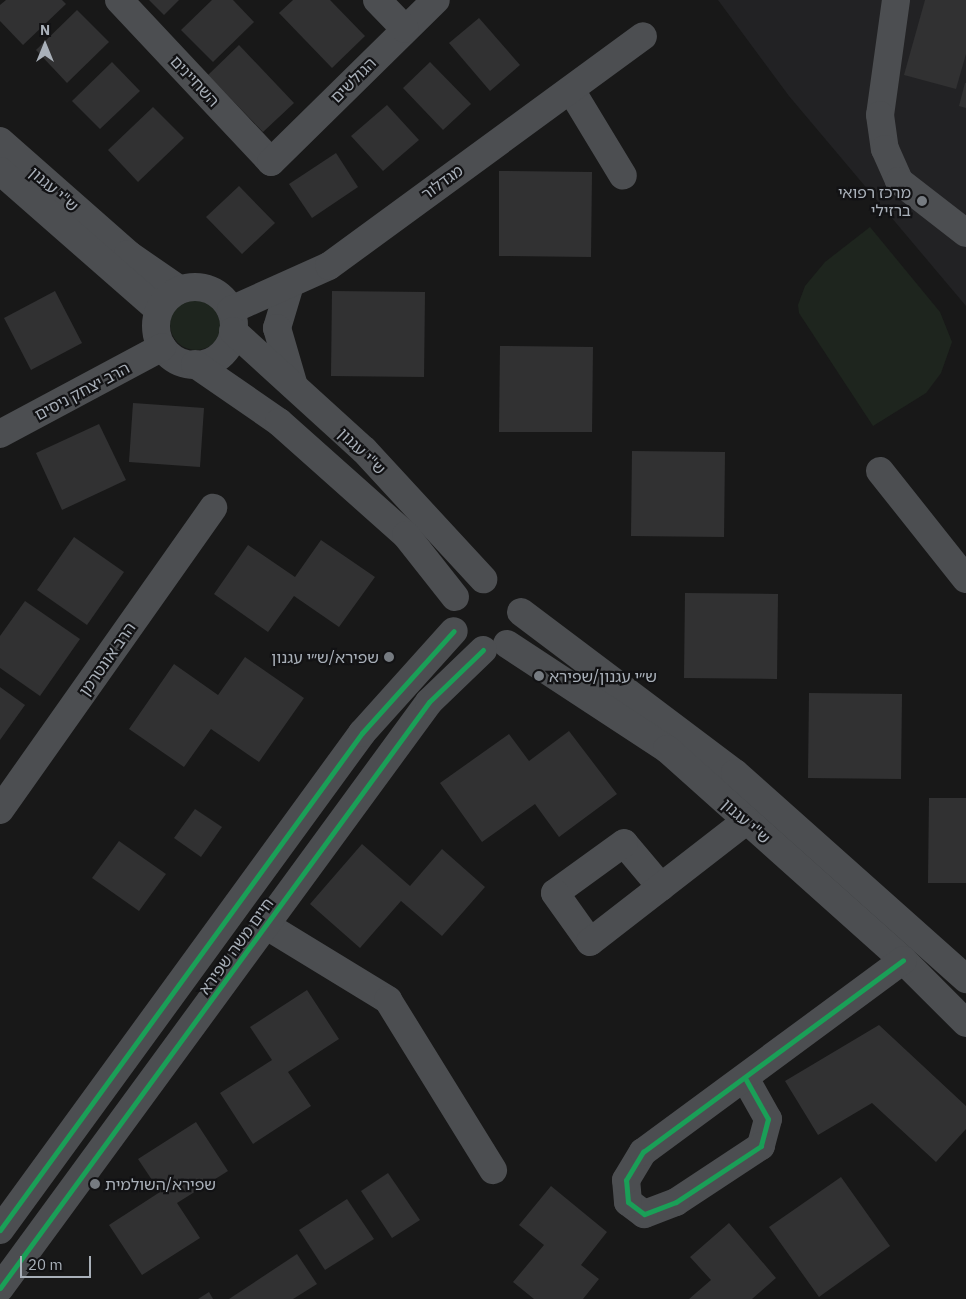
<!DOCTYPE html>
<html>
<head>
<meta charset="utf-8">
<style>
	body { margin:0 }
	#map { position:relative; width:966px; height:1299px; overflow:hidden; background:#181818; font-family:"IBM Plex Sans","Noto Sans Hebrew",sans-serif }
	div>[style] { position:absolute }
	.built>* { inset:0; background:#222224 }
	.green>* { inset:0; background:#1e251e }
	.round { border-radius:50% }
	.building>* { inset:0; background:#313132 }
	.minor>* { height:28px; margin:-14px; padding:0 14px; transform-origin:14px; border-radius:14px; background:#4c4e51 }
	.minor>.ring { margin:-14px; padding:0; box-sizing:content-box; background:none; border:28px solid #4c4e51; border-radius:50% }
	.cycleway>* { height:5px; margin:-2.5px; padding:0 2.5px; transform-origin:2.5px; border-radius:2.5px; background:#1a9f57 }
	.dots>* { width:14px; height:14px; translate:-50% -50%; box-sizing:border-box; border:2px solid #121214; border-radius:50% }
	span { translate:-50% -50%; white-space:nowrap; text-align:center; line-height:1.15; -webkit-text-stroke:4.5px #121214; paint-order:stroke }
	.street-label { font-size:16px; color:#a9b0b9 }
	.poi-label { font-size:16px; color:#a9b0b9 }
	.right { translate:-100% -50%; text-align:right }
	.left { translate:0 -50%; text-align:left }
	.north { position:absolute; left:20px; top:20px; width:50px; height:50px; -webkit-text-stroke:4px #121214; paint-order:stroke; rotate:0deg; font-size:14px; font-weight:700; line-height:20px; text-align:center; color:#a9b0b9 }
	.north::after { content:''; display:block; margin:auto; width:18px; height:22px; background:#a9b0b9; clip-path:polygon(50% 0,100% 100%,50% 72%,0 100%) }
	.scale { position:absolute; left:20px; top:1256px; width:71px; height:22px; box-sizing:border-box; border:2px solid #a9b0b9; border-top:0; padding-left:6px; font-size:15px; line-height:18px; white-space:nowrap; color:#a9b0b9; -webkit-text-stroke:4px #121214; paint-order:stroke }
</style>
</head>
<body>
<div id="map">
	<div class="built">
		<i style="clip-path:polygon(718px 0,966px 0,966px 306px,789px 96px)"></i>
	</div>
	<div class="green">
		<i style="clip-path:polygon(870px 227px,940px 312px,952px 342px,941px 373px,926px 393px,873px 426px,799px 313px,798px 305px,805px 286px,825px 262px)"></i>
		<i class="round" style="left:170px;top:298px;width:52px;height:52px"></i>
	</div>
	<div class="building">
		<i style="clip-path:polygon(6px 0,62px 0,66px 4px,23px 45px,0 21px,0 5px)"></i>
		<i style="clip-path:polygon(149px 0,179px 0,164px 15px)"></i>
		<i style="clip-path:polygon(212px 0,233px 0,254px 22px,213px 62px,181px 30px)"></i>
		<i style="clip-path:polygon(293px 0,330px 0,365px 36px,332px 68px,279px 13px)"></i>
		<i style="clip-path:polygon(925px 0,966px 0,966px 54px,956px 89px,904px 75px)"></i>
		<i style="clip-path:polygon(77px 10px,109px 42px,67px 83px,36px 50px)"></i>
		<i style="clip-path:polygon(479px 18px,520px 65px,490px 91px,449px 43px)"></i>
		<i style="clip-path:polygon(239px 45px,294px 103px,263px 132px,208px 75px)"></i>
		<i style="clip-path:polygon(112px 62px,140px 91px,100px 129px,72px 101px)"></i>
		<i style="clip-path:polygon(430px 62px,471px 104px,443px 130px,403px 88px)"></i>
		<i style="clip-path:polygon(965px 83px,966px 83px,966px 108px,959px 106px)"></i>
		<i style="clip-path:polygon(387px 105px,419px 140px,383px 171px,351px 136px)"></i>
		<i style="clip-path:polygon(153px 107px,184px 138px,138px 182px,108px 150px)"></i>
		<i style="clip-path:polygon(336px 153px,358px 187px,312px 218px,289px 184px)"></i>
		<i style="clip-path:polygon(499px 171px,592px 172px,591px 257px,499px 256px)"></i>
		<i style="clip-path:polygon(239px 186px,275px 223px,242px 254px,206px 217px)"></i>
		<i style="clip-path:polygon(55px 291px,82px 343px,31px 370px,4px 318px)"></i>
		<i style="clip-path:polygon(332px 291px,425px 292px,424px 377px,331px 376px)"></i>
		<i style="clip-path:polygon(500px 346px,593px 347px,592px 432px,499px 432px)"></i>
		<i style="clip-path:polygon(133px 403px,204px 408px,200px 467px,129px 462px)"></i>
		<i style="clip-path:polygon(99px 424px,126px 480px,62px 510px,36px 453px)"></i>
		<i style="clip-path:polygon(632px 451px,725px 452px,724px 537px,631px 536px)"></i>
		<i style="clip-path:polygon(74px 537px,124px 572px,87px 625px,37px 590px)"></i>
		<i style="clip-path:polygon(321px 540px,375px 577px,339px 627px,294px 596px,268px 632px,214px 594px,248px 545px,295px 577px)"></i>
		<i style="clip-path:polygon(685px 593px,778px 594px,777px 679px,684px 678px)"></i>
		<i style="clip-path:polygon(25px 601px,80px 639px,40px 696px,0 668px,0 636px)"></i>
		<i style="clip-path:polygon(245px 657px,304px 698px,259px 762px,211px 729px,184px 767px,129px 729px,174px 664px,218px 695px)"></i>
		<i style="clip-path:polygon(0 687px,25px 705px,0 740px)"></i>
		<i style="clip-path:polygon(809px 693px,902px 694px,901px 779px,808px 778px)"></i>
		<i style="clip-path:polygon(569px 731px,617px 794px,559px 837px,535px 804px,482px 842px,440px 783px,509px 734px,529px 761px)"></i>
		<i style="clip-path:polygon(929px 798px,966px 798px,966px 883px,928px 883px)"></i>
		<i style="clip-path:polygon(195px 809px,222px 827px,201px 857px,174px 838px)"></i>
		<i style="clip-path:polygon(119px 841px,166px 874px,139px 911px,92px 878px)"></i>
		<i style="clip-path:polygon(362px 844px,410px 886px,442px 849px,485px 887px,442px 936px,401px 901px,360px 948px,310px 904px)"></i>
		<i style="clip-path:polygon(307px 990px,339px 1039px,288px 1072px,311px 1106px,253px 1144px,220px 1093px,272px 1060px,250px 1027px)"></i>
		<i style="clip-path:polygon(879px 1025px,966px 1106px,966px 1129px,936px 1162px,872px 1103px,818px 1135px,785px 1081px)"></i>
		<i style="clip-path:polygon(196px 1122px,228px 1171px,177px 1203px,200px 1238px,142px 1275px,109px 1225px,160px 1192px,138px 1159px)"></i>
		<i style="clip-path:polygon(388px 1173px,420px 1220px,392px 1238px,361px 1191px)"></i>
		<i style="clip-path:polygon(841px 1177px,890px 1246px,819px 1297px,769px 1227px)"></i>
		<i style="clip-path:polygon(551px 1186px,607px 1232px,581px 1265px,599px 1279px,583px 1299px,534px 1299px,513px 1282px,544px 1245px,519px 1225px)"></i>
		<i style="clip-path:polygon(347px 1199px,374px 1239px,325px 1270px,299px 1230px)"></i>
		<i style="clip-path:polygon(729px 1223px,776px 1278px,752px 1299px,689px 1299px,711px 1280px,690px 1257px)"></i>
		<i style="clip-path:polygon(297px 1254px,317px 1284px,293px 1299px,229px 1299px)"></i>
		<i style="clip-path:polygon(209px 1292px,213px 1299px,198px 1299px)"></i>
	</div>
	<div class="minor">
		<i style="left:119px;top:0;width:222px;rotate:46.8deg"></i>
		<i style="left:271px;top:162px;width:231px;rotate:-44.5deg"></i>
		<i style="left:377px;top:0;width:40px;rotate:46deg"></i>
		<i style="left:896px;top:0;width:116px;rotate:97.9deg"></i>
		<i style="left:880px;top:115px;width:34px;rotate:82deg"></i>
		<i style="left:885px;top:149px;width:35px;rotate:66deg"></i>
		<i style="left:899px;top:181px;width:85px;rotate:37.8deg"></i>
		<i style="left:571px;top:90px;width:100px;rotate:58.8deg"></i>
		<i style="left:0;top:141px;width:171px;rotate:41.4deg"></i>
		<i style="left:128px;top:254px;width:63px;rotate:34.7deg"></i>
		<i style="left:0;top:171px;width:211px;rotate:41.2deg"></i>
		<i class="ring" style="left:156px;top:287px;width:50px;height:50px"></i>
		<i style="left:289px;top:288px;width:42px;rotate:106.7deg"></i>
		<i style="left:277px;top:328px;width:60px;rotate:73.7deg"></i>
		<i style="left:231px;top:310px;width:107px;rotate:-24.2deg"></i>
		<i style="left:329px;top:266px;width:389px;rotate:-36.2deg"></i>
		<i style="left:233px;top:331px;width:177px;rotate:42.3deg"></i>
		<i style="left:364px;top:450px;width:176px;rotate:47.3deg"></i>
		<i style="left:195px;top:364px;width:102px;rotate:34.6deg"></i>
		<i style="left:279px;top:422px;width:170px;rotate:41.7deg"></i>
		<i style="left:406px;top:535px;width:79px;rotate:51.7deg"></i>
		<i style="left:0;top:434px;width:184px;rotate:-28.2deg"></i>
		<i style="left:880px;top:471px;width:138px;rotate:51.5deg"></i>
		<i style="left:521px;top:612px;width:268px;rotate:37deg"></i>
		<i style="left:735px;top:773px;width:310px;rotate:41.7deg"></i>
		<i style="left:507px;top:644px;width:191px;rotate:33.3deg"></i>
		<i style="left:667px;top:749px;width:317px;rotate:41.8deg"></i>
		<i style="left:903px;top:960px;width:89px;rotate:45deg"></i>
		<i style="left:0;top:810px;width:370px;rotate:-54.8deg"></i>
		<i style="left:661px;top:887px;width:57px;rotate:-130.1deg"></i>
		<i style="left:624px;top:843px;width:85px;rotate:144.1deg"></i>
		<i style="left:555px;top:893px;width:60px;rotate:54.5deg"></i>
		<i style="left:590px;top:942px;width:197px;rotate:-37.8deg"></i>
		<i style="left:267px;top:926px;width:142px;rotate:31.4deg"></i>
		<i style="left:388px;top:1000px;width:200px;rotate:58.3deg"></i>
		<i style="left:745px;top:1078px;width:47px;rotate:60.7deg"></i>
		<i style="left:768px;top:1119px;width:28px;rotate:105deg"></i>
		<i style="left:761px;top:1146px;width:102px;rotate:146.6deg"></i>
		<i style="left:676px;top:1202px;width:34px;rotate:159deg"></i>
		<i style="left:644px;top:1214px;width:20px;rotate:-143deg"></i>
		<i style="left:628px;top:1202px;width:22px;rotate:-95deg"></i>
		<i style="left:626px;top:1180px;width:33px;rotate:-59deg"></i>
		<i style="left:643px;top:1152px;width:323px;rotate:-36.4deg"></i>
		<i style="left:0;top:1230px;width:615px;rotate:-53.93deg"></i>
		<i style="left:362px;top:733px;width:137px;rotate:-48deg"></i>
		<i style="left:0;top:1288px;width:726px;rotate:-53.79deg"></i>
		<i style="left:429px;top:702px;width:75px;rotate:-43.9deg"></i>
	</div>
	<div class="cycleway">
		<i style="left:745px;top:1078px;width:47px;rotate:60.7deg"></i>
		<i style="left:768px;top:1119px;width:28px;rotate:105deg"></i>
		<i style="left:761px;top:1146px;width:102px;rotate:146.6deg"></i>
		<i style="left:676px;top:1202px;width:34px;rotate:159deg"></i>
		<i style="left:644px;top:1214px;width:20px;rotate:-143deg"></i>
		<i style="left:628px;top:1202px;width:22px;rotate:-95deg"></i>
		<i style="left:626px;top:1180px;width:33px;rotate:-59deg"></i>
		<i style="left:643px;top:1152px;width:323px;rotate:-36.4deg"></i>
		<i style="left:0;top:1230px;width:615px;rotate:-53.93deg"></i>
		<i style="left:362px;top:733px;width:137px;rotate:-48deg"></i>
		<i style="left:0;top:1288px;width:726px;rotate:-53.79deg"></i>
		<i style="left:429px;top:702px;width:75px;rotate:-43.9deg"></i>
	</div>
	<div class="dots">
		<i style="left:922px;top:201px;background:#767b81"></i>
		<i style="left:389px;top:657px;background:#767b81"></i>
		<i style="left:539px;top:676px;background:#767b81"></i>
		<i style="left:95px;top:1184px;background:#767b81"></i>
	</div>
	<div class="street-label">
		<span style="left:353px;top:80px;rotate:-45deg">הגולשים</span>
		<span style="left:195px;top:81px;rotate:47deg">השחיינים</span>
		<span style="left:442px;top:182px;rotate:-36deg">מגדלור</span>
		<span style="left:54px;top:189px;rotate:41deg">ש"י עגנון</span>
		<span style="left:82px;top:391px;rotate:-28deg">הרב יצחק ניסים</span>
		<span style="left:362px;top:451px;rotate:44deg">ש"י עגנון</span>
		<span style="left:107px;top:659px;rotate:-55deg">הרב אונטרמן</span>
		<span style="left:746px;top:821px;rotate:42deg">ש"י עגנון</span>
		<span style="left:236px;top:946px;rotate:-54deg">חיים משה שפירא</span>
	</div>
	<div class="poi-label">
		<span class="right" style="left:911px;top:201px">מרכז רפואי<br>ברזילי</span>
		<span class="right" style="left:379px;top:657px">שפירא/ש״י עגנון</span>
		<span class="left" style="left:549px;top:676px">ש״י עגנון/שפירא</span>
		<span class="left" style="left:105px;top:1184px">שפירא/השולמית</span>
	</div>
	<div class="north">N</div>
	<div class="scale">20 m</div>
</div>
</body>
</html>
